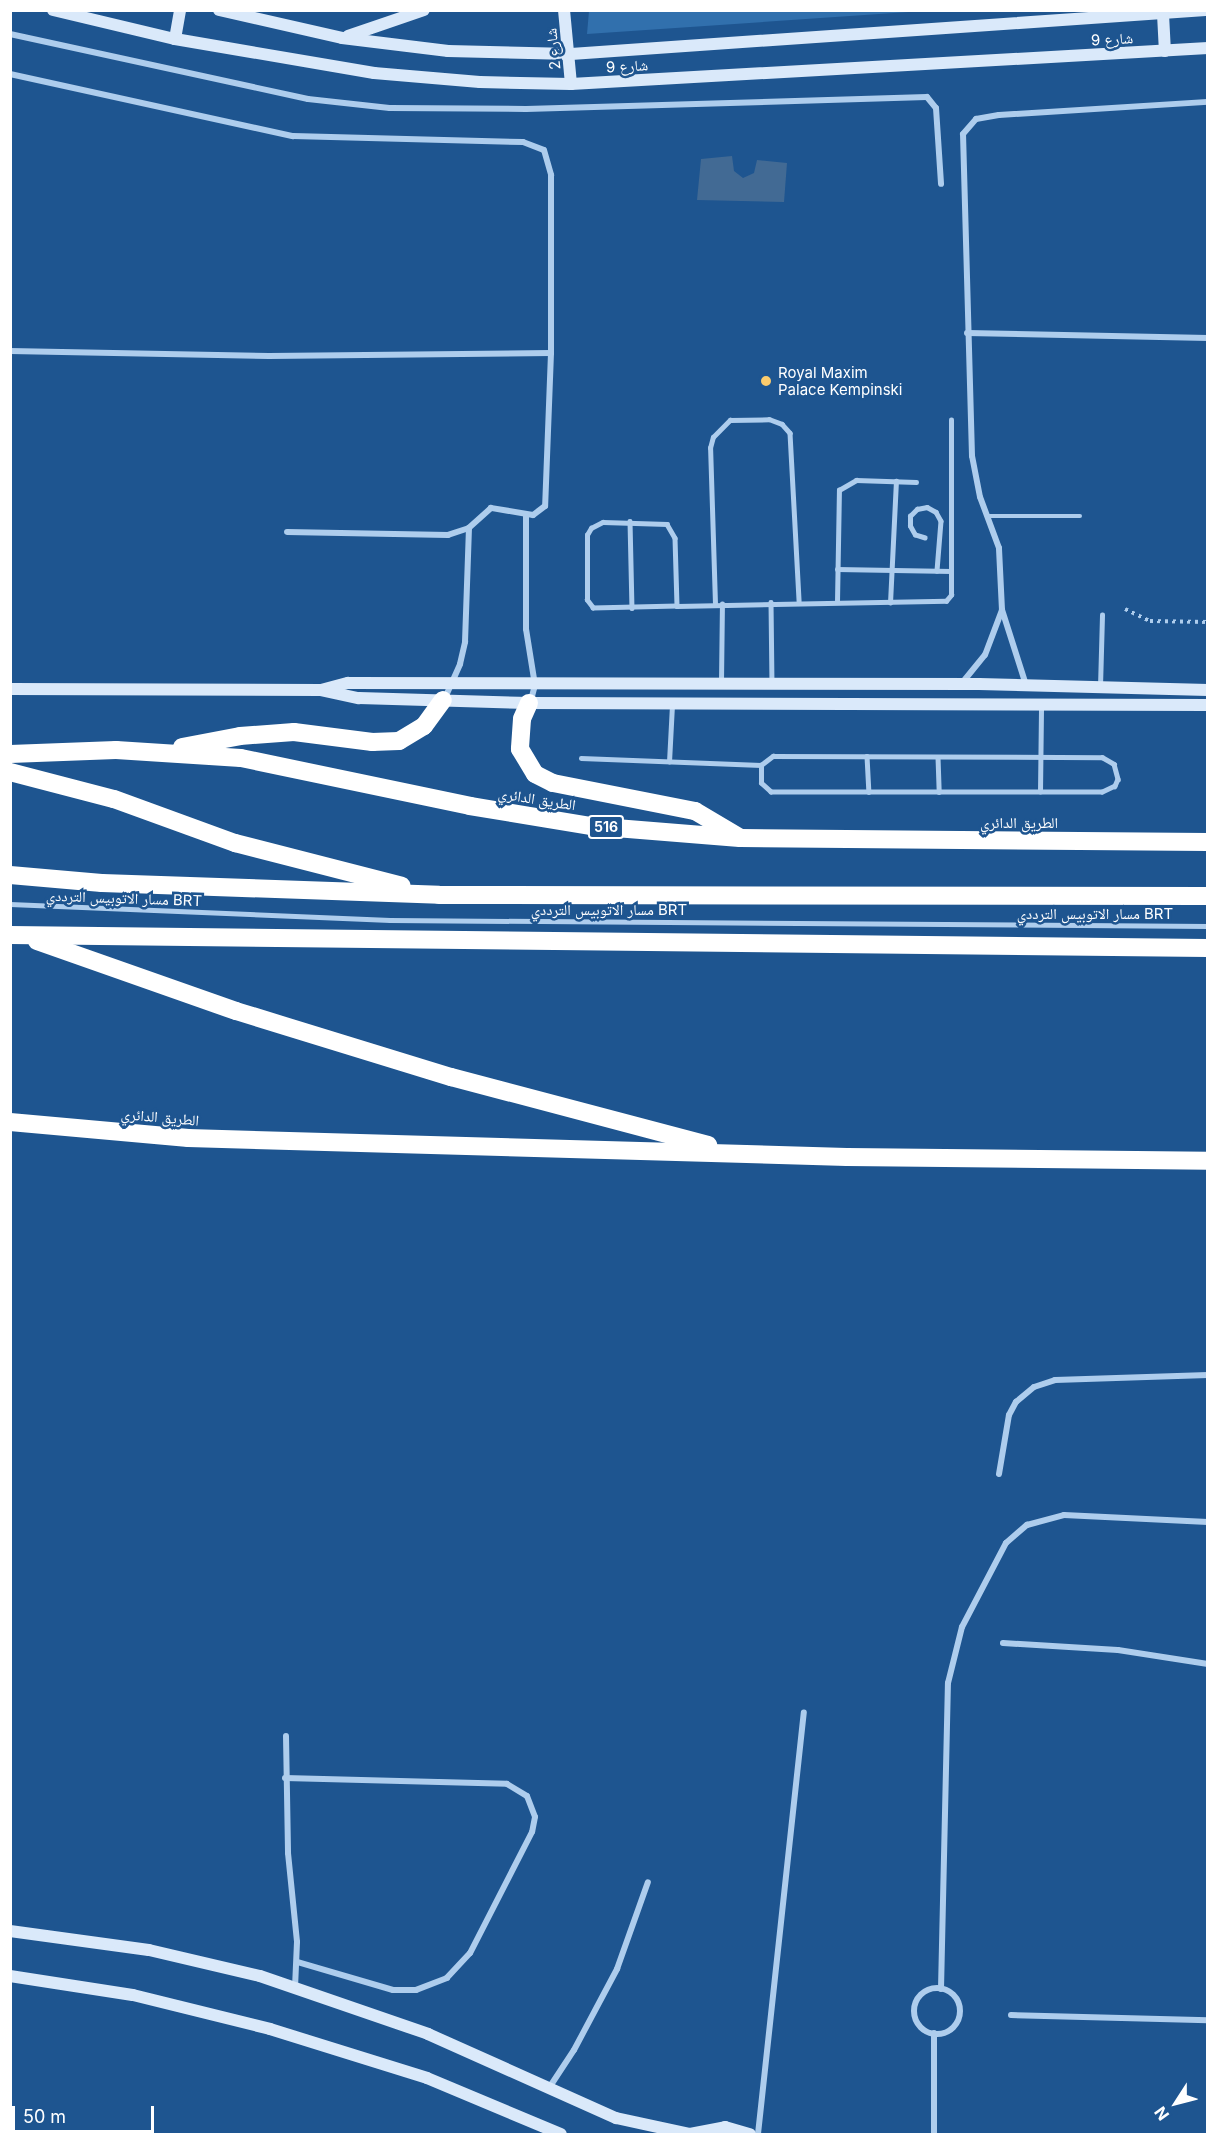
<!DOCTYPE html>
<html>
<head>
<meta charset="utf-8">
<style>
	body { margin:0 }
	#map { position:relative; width:1218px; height:2145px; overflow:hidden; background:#1e5590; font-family:Inter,"Noto Naskh Arabic",sans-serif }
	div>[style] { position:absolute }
	.green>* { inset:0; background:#3170ad }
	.water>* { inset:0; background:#426a94 }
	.path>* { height:4px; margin-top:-2px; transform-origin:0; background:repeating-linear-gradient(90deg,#aecded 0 3px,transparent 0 7.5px) }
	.lane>* { height:4.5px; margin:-2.25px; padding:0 2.25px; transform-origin:2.25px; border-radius:2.25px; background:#aecded }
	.street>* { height:6px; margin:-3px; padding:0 3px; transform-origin:3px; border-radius:3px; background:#aecded }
	.street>.ring { margin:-3px; padding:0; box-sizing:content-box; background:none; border:6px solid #aecded; border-radius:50% }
	.secondary>* { height:12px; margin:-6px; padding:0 6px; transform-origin:6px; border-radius:6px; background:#dae9fa }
	.highway>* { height:18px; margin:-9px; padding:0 9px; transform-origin:9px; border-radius:9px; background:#fff }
	.dots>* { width:16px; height:16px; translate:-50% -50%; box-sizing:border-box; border:3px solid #1e5590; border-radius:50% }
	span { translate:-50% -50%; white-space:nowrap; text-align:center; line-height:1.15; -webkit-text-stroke:5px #1e5590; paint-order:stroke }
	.shield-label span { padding:2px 4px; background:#1e5590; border:2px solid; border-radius:4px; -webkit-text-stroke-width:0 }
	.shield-label { font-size:14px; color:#fff; font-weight:700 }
	.street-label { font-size:15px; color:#fff }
	.poi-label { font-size:15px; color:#fff }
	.left { translate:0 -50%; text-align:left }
	.frame { position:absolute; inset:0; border:12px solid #fff; pointer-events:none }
	.north { position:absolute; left:1146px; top:2073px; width:60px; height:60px; -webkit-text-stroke:4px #1e5590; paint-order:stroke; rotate:234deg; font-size:16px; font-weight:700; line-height:24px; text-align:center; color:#fff }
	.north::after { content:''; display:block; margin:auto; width:21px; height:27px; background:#fff; clip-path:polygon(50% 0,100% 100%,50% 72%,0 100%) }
	.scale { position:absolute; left:12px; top:2106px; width:142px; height:27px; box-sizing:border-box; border:3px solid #fff; border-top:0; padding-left:8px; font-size:18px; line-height:21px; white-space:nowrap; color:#fff; -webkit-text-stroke:4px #1e5590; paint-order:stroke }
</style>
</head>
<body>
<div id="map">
	<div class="green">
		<i style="clip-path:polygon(589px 11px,589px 10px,923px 11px,587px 34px)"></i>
	</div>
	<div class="water">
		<i style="clip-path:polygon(732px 156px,734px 171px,743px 178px,754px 173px,757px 160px,787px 163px,784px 202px,697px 200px,701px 159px)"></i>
	</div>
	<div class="path">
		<i style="left:1125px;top:609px;width:28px;rotate:26deg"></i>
		<i style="left:1150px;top:621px;width:58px;rotate:1deg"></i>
	</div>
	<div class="lane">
		<i style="left:988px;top:516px;width:92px"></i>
		<i style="left:630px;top:521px;width:87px;rotate:88.7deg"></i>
		<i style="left:925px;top:538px;width:10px;rotate:-163deg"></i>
		<i style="left:915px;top:535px;width:10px;rotate:-119deg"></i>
		<i style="left:910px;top:526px;width:10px;rotate:-90deg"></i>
		<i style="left:910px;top:516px;width:10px;rotate:-45deg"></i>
		<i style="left:917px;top:509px;width:10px;rotate:-11deg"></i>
		<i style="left:927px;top:507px;width:10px;rotate:29deg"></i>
		<i style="left:936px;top:512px;width:10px;rotate:61deg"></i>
		<i style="left:941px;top:521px;width:50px;rotate:94.6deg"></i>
		<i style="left:837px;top:569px;width:114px;rotate:1deg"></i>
		<i style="left:771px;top:602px;width:81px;rotate:89.3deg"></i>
		<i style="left:837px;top:602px;width:112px;rotate:-89deg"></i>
		<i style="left:839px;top:490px;width:20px;rotate:-30deg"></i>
		<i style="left:856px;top:480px;width:60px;rotate:1.9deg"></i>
		<i style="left:890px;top:603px;width:122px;rotate:-87.2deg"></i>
		<i style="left:715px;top:604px;width:156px;rotate:-91.8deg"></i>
		<i style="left:710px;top:448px;width:11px;rotate:-75deg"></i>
		<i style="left:713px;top:437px;width:24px;rotate:-45deg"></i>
		<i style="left:730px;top:420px;width:39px;rotate:-1deg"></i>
		<i style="left:769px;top:419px;width:14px;rotate:21deg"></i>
		<i style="left:782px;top:424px;width:12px;rotate:48deg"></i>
		<i style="left:790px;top:433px;width:168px;rotate:86.9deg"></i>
		<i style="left:677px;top:606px;width:84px;rotate:178.6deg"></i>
		<i style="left:593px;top:608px;width:10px;rotate:-127deg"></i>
		<i style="left:587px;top:600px;width:65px;rotate:-90deg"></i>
		<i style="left:587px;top:535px;width:8px;rotate:-60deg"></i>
		<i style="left:591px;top:528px;width:13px;rotate:-27deg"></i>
		<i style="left:603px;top:522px;width:64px;rotate:1.8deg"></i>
		<i style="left:667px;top:524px;width:16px;rotate:60deg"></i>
		<i style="left:675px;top:538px;width:68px;rotate:88.3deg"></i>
		<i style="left:677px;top:606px;width:269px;rotate:-1.1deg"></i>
		<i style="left:946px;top:601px;width:8px;rotate:-50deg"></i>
		<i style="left:951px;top:595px;width:175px;rotate:-90deg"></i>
		<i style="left:721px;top:682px;width:78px;rotate:-89.3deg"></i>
		<i style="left:1100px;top:687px;width:72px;rotate:-88.4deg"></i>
		<i style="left:773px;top:756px;width:329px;rotate:0.2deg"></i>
		<i style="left:1102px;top:757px;width:14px;rotate:30deg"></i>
		<i style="left:1114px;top:764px;width:16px;rotate:75deg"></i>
		<i style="left:1118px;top:779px;width:8px;rotate:113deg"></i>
		<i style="left:1115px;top:786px;width:14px;rotate:155deg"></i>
		<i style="left:1102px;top:792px;width:331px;rotate:180deg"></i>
		<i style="left:771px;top:792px;width:13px;rotate:-138deg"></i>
		<i style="left:761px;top:783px;width:18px;rotate:-90deg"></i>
		<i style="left:761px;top:765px;width:15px;rotate:-37deg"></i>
		<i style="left:867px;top:756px;width:36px;rotate:87deg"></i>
		<i style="left:938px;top:757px;width:35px;rotate:88deg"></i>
		<i style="left:581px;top:758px;width:180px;rotate:2.2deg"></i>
		<i style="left:669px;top:762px;width:57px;rotate:-87deg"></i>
		<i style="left:1040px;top:792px;width:87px;rotate:-89.3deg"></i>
		<i style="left:10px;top:904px;width:380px;rotate:2.4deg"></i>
		<i style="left:390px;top:920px;width:818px;rotate:0.42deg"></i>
	</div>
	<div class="street">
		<i style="left:10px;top:34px;width:305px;rotate:12.3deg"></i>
		<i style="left:308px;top:99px;width:82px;rotate:6.3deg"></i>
		<i style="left:390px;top:108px;width:136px;rotate:0.4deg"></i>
		<i style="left:526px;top:109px;width:401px;rotate:-1.7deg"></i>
		<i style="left:927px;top:97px;width:14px;rotate:51deg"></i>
		<i style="left:936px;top:108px;width:76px;rotate:86.2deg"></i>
		<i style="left:10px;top:74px;width:290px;rotate:12.4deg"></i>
		<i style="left:293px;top:136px;width:230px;rotate:1.5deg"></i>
		<i style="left:523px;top:142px;width:22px;rotate:21deg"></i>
		<i style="left:544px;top:150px;width:26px;rotate:74deg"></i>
		<i style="left:551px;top:175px;width:178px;rotate:90deg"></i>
		<i style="left:551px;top:353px;width:153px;rotate:92.2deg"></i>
		<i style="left:545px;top:506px;width:15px;rotate:143deg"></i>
		<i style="left:533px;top:515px;width:43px;rotate:-170.5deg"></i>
		<i style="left:491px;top:508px;width:30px;rotate:138deg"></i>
		<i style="left:469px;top:528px;width:22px;rotate:162deg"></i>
		<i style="left:448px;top:535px;width:161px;rotate:-178.9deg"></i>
		<i style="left:967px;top:333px;width:241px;rotate:1.2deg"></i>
		<i style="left:10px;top:351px;width:259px;rotate:1.1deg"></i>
		<i style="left:269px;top:356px;width:282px;rotate:-0.6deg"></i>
		<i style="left:526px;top:515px;width:114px;rotate:90deg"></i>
		<i style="left:526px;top:629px;width:57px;rotate:80.9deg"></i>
		<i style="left:535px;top:685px;width:16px;rotate:105deg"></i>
		<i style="left:962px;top:683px;width:36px;rotate:-51deg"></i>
		<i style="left:985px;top:655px;width:48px;rotate:-69.3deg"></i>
		<i style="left:1026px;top:685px;width:79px;rotate:-107.7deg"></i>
		<i style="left:1002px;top:610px;width:62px;rotate:-92.8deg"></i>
		<i style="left:999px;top:548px;width:54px;rotate:-110.4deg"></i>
		<i style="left:980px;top:497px;width:42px;rotate:-101deg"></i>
		<i style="left:972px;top:456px;width:322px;rotate:-91.6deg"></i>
		<i style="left:963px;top:134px;width:20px;rotate:-49deg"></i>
		<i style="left:976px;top:119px;width:23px;rotate:-10deg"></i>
		<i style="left:999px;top:115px;width:209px;rotate:-3.6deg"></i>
		<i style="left:445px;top:698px;width:37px;rotate:-66deg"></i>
		<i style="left:460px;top:664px;width:23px;rotate:-77deg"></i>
		<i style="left:465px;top:642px;width:114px;rotate:-88deg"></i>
		<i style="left:999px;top:1474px;width:60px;rotate:-80.4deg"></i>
		<i style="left:1009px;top:1415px;width:15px;rotate:-62deg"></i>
		<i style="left:1016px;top:1402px;width:23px;rotate:-40deg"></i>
		<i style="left:1034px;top:1387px;width:22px;rotate:-18deg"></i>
		<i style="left:1055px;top:1380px;width:153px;rotate:-1.9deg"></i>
		<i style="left:1003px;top:1643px;width:115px;rotate:3.5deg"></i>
		<i style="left:1118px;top:1650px;width:91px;rotate:8.8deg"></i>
		<i style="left:286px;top:1736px;width:117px;rotate:89deg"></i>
		<i style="left:288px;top:1853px;width:89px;rotate:84.2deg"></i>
		<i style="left:297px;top:1942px;width:45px;rotate:92.5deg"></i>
		<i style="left:285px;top:1778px;width:222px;rotate:1.5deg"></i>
		<i style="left:507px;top:1784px;width:23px;rotate:31deg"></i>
		<i style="left:527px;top:1796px;width:22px;rotate:69deg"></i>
		<i style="left:535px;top:1817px;width:15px;rotate:101deg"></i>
		<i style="left:532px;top:1832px;width:136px;rotate:117.1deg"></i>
		<i style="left:470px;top:1953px;width:34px;rotate:133deg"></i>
		<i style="left:447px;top:1978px;width:33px;rotate:159deg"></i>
		<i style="left:416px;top:1990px;width:23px;rotate:180deg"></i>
		<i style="left:393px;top:1990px;width:100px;rotate:-163.7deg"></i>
		<i class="ring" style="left:914px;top:1988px;width:40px;height:40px"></i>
		<i style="left:941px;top:1989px;width:306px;rotate:-88.7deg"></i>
		<i style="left:948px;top:1683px;width:58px;rotate:-76deg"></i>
		<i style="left:962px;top:1627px;width:95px;rotate:-62.4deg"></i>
		<i style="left:1006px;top:1543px;width:28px;rotate:-41deg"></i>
		<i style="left:1027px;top:1525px;width:38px;rotate:-15deg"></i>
		<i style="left:1064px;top:1515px;width:144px;rotate:2.8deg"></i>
		<i style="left:1011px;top:2015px;width:197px;rotate:1.5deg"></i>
		<i style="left:934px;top:2033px;width:101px;rotate:90deg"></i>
		<i style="left:549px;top:2088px;width:45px;rotate:-56.7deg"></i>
		<i style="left:574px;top:2050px;width:92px;rotate:-62deg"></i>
		<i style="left:617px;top:1969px;width:92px;rotate:-70.4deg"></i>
		<i style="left:758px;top:2134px;width:424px;rotate:-83.8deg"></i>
	</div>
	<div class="secondary">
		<i style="left:53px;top:10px;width:125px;rotate:13.4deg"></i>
		<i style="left:175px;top:39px;width:202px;rotate:9.7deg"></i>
		<i style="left:374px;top:73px;width:106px;rotate:4.9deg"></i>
		<i style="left:480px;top:82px;width:91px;rotate:1.3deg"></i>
		<i style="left:571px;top:84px;width:638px;rotate:-3.23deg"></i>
		<i style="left:219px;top:10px;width:126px;rotate:12.8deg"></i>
		<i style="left:342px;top:38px;width:107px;rotate:7deg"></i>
		<i style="left:448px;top:51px;width:123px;rotate:1.4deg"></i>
		<i style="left:571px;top:54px;width:636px;rotate:-3.97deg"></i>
		<i style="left:564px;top:10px;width:74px;rotate:84.6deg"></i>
		<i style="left:1163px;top:14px;width:37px;rotate:87deg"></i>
		<i style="left:348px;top:36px;width:80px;rotate:-18.9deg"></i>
		<i style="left:175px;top:39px;width:29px;rotate:-80deg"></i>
		<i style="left:10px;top:689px;width:310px;rotate:0.2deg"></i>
		<i style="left:320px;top:690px;width:40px;rotate:12deg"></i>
		<i style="left:359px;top:698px;width:170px;rotate:1.7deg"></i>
		<i style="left:529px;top:703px;width:679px;rotate:0.17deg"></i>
		<i style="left:321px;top:690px;width:28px;rotate:-15deg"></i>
		<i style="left:348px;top:683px;width:631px;rotate:0.09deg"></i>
		<i style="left:979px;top:684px;width:229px;rotate:1.5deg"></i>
		<i style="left:10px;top:1931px;width:140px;rotate:7.8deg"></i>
		<i style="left:149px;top:1950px;width:114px;rotate:13.2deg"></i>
		<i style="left:260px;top:1976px;width:178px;rotate:19deg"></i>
		<i style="left:428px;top:2034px;width:206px;rotate:24.1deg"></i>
		<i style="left:616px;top:2118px;width:76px;rotate:12.2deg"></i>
		<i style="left:10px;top:1976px;width:124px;rotate:8.8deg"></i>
		<i style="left:133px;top:1995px;width:141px;rotate:13.9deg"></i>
		<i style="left:270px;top:2029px;width:164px;rotate:17.3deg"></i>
		<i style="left:427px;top:2078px;width:145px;rotate:22.7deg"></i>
		<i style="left:690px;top:2134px;width:36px;rotate:-11deg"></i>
		<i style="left:725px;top:2127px;width:26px;rotate:16deg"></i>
	</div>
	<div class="highway">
		<i style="left:529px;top:703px;width:17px;rotate:114deg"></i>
		<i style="left:522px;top:719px;width:30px;rotate:94deg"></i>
		<i style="left:520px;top:749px;width:29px;rotate:59deg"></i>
		<i style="left:535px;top:774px;width:20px;rotate:27deg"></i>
		<i style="left:553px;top:783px;width:145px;rotate:11.2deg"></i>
		<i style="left:695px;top:811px;width:51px;rotate:30.6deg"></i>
		<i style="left:182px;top:747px;width:59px;rotate:-10.7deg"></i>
		<i style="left:240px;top:736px;width:54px;rotate:-4.2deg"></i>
		<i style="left:294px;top:732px;width:79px;rotate:7.3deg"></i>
		<i style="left:372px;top:742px;width:27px;rotate:-2deg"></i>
		<i style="left:399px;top:741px;width:29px;rotate:-31deg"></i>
		<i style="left:424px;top:726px;width:32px;rotate:-54deg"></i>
		<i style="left:10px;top:754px;width:106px;rotate:-2.2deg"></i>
		<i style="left:116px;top:750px;width:125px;rotate:3.7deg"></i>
		<i style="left:241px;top:758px;width:234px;rotate:11.8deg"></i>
		<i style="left:470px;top:806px;width:123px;rotate:9.4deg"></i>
		<i style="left:591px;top:826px;width:149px;rotate:4.6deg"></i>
		<i style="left:740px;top:838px;width:468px;rotate:0.5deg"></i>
		<i style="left:10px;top:772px;width:107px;rotate:14.6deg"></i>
		<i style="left:114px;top:799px;width:129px;rotate:20deg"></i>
		<i style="left:235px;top:843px;width:172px;rotate:14.4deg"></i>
		<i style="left:10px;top:875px;width:92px;rotate:5deg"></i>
		<i style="left:102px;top:883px;width:337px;rotate:2deg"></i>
		<i style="left:439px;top:895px;width:769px;rotate:0.07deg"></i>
		<i style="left:10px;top:935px;width:1198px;rotate:0.62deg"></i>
		<i style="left:37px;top:941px;width:211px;rotate:19.4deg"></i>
		<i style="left:236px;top:1011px;width:225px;rotate:17.1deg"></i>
		<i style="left:451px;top:1077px;width:266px;rotate:14.8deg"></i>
		<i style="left:10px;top:1122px;width:179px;rotate:5.1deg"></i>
		<i style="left:188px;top:1138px;width:659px;rotate:1.65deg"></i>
		<i style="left:847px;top:1157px;width:361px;rotate:0.6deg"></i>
	</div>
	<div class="dots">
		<i style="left:766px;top:381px;background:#fccc6d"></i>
	</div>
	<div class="shield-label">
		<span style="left:606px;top:827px">516</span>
	</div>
	<div class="street-label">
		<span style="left:1112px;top:39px;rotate:-3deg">شارع 9</span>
		<span style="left:553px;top:49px;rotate:-96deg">شارع 2</span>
		<span style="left:627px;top:66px;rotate:-3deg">شارع 9</span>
		<span style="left:537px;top:799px;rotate:9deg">الطريق الدائري</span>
		<span style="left:1019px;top:823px">الطريق الدائري</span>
		<span style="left:124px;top:898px;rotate:2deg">مسار الاتوبيس الترددي BRT</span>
		<span style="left:609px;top:910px">مسار الاتوبيس الترددي BRT</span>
		<span style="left:1095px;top:914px">مسار الاتوبيس الترددي BRT</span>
		<span style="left:160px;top:1117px;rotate:5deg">الطريق الدائري</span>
	</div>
	<div class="poi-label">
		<span class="left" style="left:778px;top:381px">Royal Maxim<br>Palace Kempinski</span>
	</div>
	<div class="frame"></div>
	<div class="north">N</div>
	<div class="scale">50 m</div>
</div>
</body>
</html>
